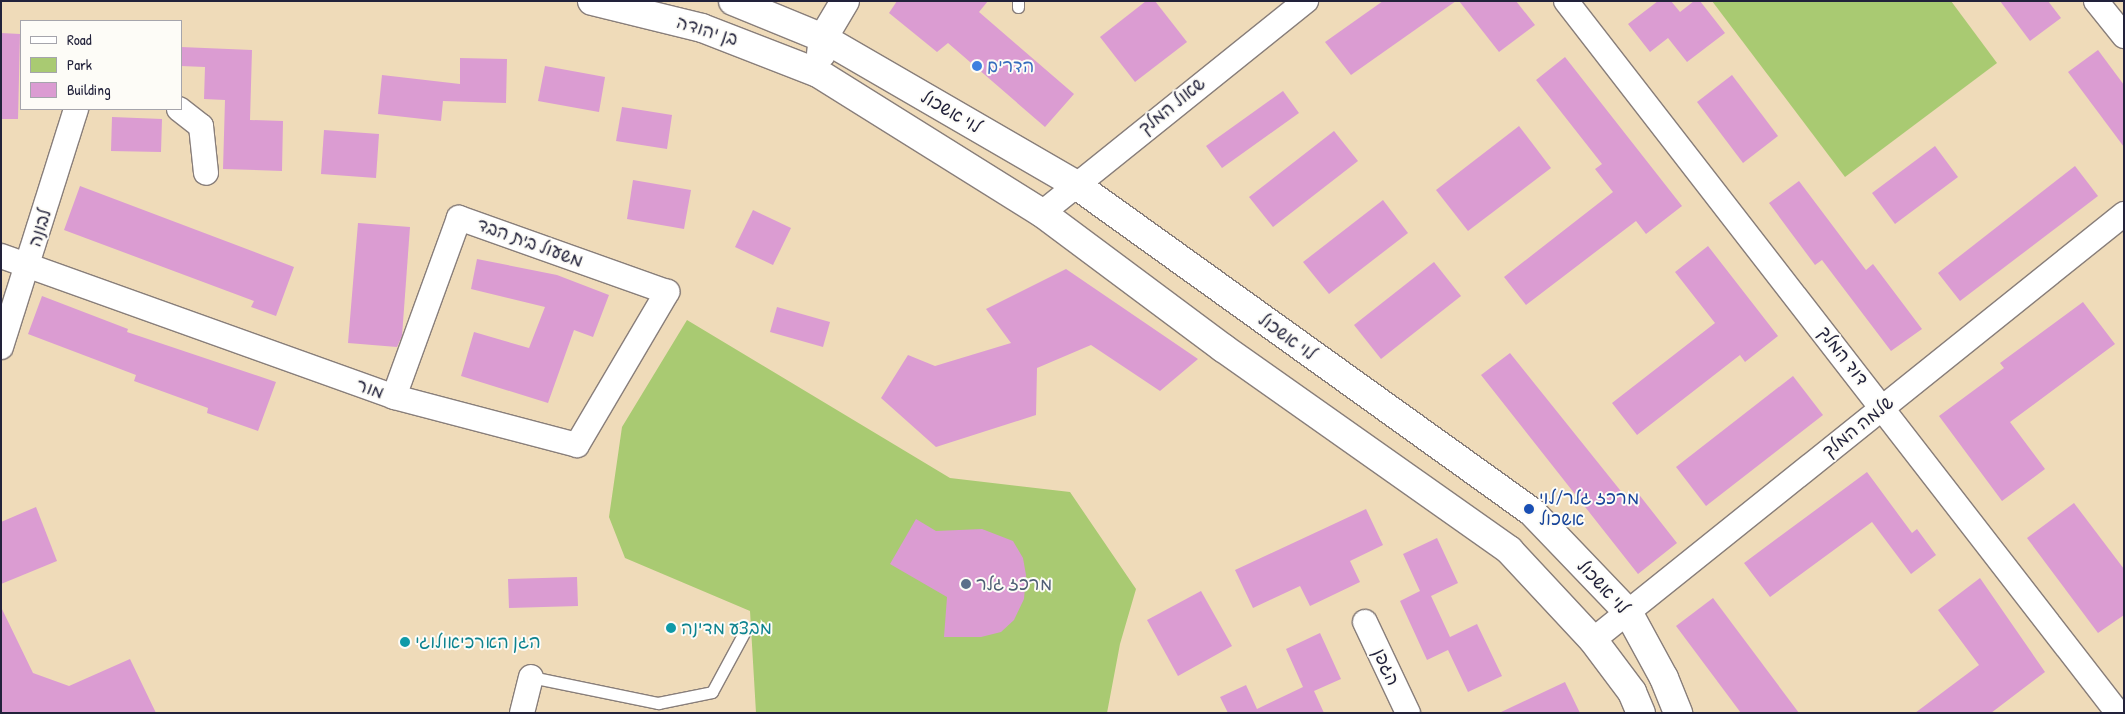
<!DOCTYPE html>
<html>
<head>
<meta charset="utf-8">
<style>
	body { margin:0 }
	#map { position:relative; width:2125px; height:714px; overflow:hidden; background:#efdbb9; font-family:"Patrick Hand","Playpen Sans Hebrew",sans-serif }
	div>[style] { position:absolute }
	.green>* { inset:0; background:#a9ca72 }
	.building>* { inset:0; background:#db9cd2 }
	.roads { filter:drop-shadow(1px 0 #887e7a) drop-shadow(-1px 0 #887e7a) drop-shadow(0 1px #887e7a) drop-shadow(0 -1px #887e7a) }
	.service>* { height:11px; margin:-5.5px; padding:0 5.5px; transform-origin:5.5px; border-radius:5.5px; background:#fff }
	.minor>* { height:24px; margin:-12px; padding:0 12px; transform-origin:12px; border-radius:12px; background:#fff }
	.tertiary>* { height:28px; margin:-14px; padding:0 14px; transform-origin:14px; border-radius:14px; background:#fff }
	.dots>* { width:14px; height:14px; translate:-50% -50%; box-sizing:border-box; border:2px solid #fdfcf7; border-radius:50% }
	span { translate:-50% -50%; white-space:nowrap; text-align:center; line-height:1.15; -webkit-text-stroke:4px #fdfcf7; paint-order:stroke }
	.street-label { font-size:18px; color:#22223b }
	.shop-label { font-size:18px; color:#366cbe }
	.left { translate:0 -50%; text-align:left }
	.transit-label { font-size:18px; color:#164399 }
	.service-label { font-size:18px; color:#4e5e75 }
	.culture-label { font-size:18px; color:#0d838f }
	.frame { position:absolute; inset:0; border:2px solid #22223b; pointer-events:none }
	.legend { position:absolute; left:20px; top:20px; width:162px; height:90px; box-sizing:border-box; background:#fdfcf7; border:1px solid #a5a5ac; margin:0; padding:6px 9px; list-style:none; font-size:15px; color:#22223b }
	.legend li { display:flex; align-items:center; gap:10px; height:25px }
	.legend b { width:25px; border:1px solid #a5a5ac }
</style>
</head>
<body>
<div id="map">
	<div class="green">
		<i style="clip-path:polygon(1712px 1px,1951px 1px,1997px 63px,1845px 177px)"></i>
		<i style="clip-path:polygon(687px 320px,950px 478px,1070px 492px,1136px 589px,1120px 644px,1107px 713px,756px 713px,750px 611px,625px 558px,609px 517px,622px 427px)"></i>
	</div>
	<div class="building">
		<i style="clip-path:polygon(897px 1px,988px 1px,979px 12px,1074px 94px,1045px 127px,948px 43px,937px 52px,889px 13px)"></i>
		<i style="clip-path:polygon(1146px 1px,1155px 1px,1187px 42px,1135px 82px,1100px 37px)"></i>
		<i style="clip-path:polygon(1383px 1px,1456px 1px,1351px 75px,1325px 42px)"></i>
		<i style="clip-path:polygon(1459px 1px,1516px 1px,1535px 25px,1499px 52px)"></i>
		<i style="clip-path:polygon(1658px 1px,1671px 1px,1680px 12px,1694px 1px,1700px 1px,1725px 33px,1687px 62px,1668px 38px,1650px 52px,1628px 24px)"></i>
		<i style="clip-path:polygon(2000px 1px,2048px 1px,2061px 18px,2030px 41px)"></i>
		<i style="clip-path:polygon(1px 33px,20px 34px,18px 119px,1px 119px)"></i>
		<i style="clip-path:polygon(181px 47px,252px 50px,250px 120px,283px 121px,282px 171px,223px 169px,225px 100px,204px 99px,205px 67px,181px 66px)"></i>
		<i style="clip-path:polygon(2098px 50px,2124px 85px,2124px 147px,2068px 72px)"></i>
		<i style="clip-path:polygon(1565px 57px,1682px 206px,1646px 234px,1636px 221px,1526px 305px,1504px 277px,1613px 192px,1595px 169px,1602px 164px,1536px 80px)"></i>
		<i style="clip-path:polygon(460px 58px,507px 59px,506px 103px,443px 101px,441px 121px,378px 114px,382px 75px,460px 84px)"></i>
		<i style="clip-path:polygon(545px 66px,605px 77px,599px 112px,538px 101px)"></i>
		<i style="clip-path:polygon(1732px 75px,1778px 136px,1743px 163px,1697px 102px)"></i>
		<i style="clip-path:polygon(1283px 91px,1299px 113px,1222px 168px,1206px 146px)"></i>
		<i style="clip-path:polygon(622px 107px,672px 115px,667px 149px,616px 141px)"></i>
		<i style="clip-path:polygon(112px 117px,162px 119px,161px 152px,111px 151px)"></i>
		<i style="clip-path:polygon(1519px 126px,1551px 168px,1468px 231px,1436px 190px)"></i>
		<i style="clip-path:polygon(324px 130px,379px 134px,376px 178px,321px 174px)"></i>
		<i style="clip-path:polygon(1334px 131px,1358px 161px,1273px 227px,1249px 197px)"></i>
		<i style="clip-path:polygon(1935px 146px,1958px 177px,1895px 224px,1872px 193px)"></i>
		<i style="clip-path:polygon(2075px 166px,2098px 196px,1960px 301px,1938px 273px)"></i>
		<i style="clip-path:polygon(633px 180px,691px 190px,684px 229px,627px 219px)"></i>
		<i style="clip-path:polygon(1799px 181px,1866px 270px,1873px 264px,1922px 329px,1891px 351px,1822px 260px,1815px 265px,1769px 203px)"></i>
		<i style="clip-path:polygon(80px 186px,294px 267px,276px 316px,251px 307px,254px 301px,64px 230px)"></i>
		<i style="clip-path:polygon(1383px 200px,1408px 233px,1329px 294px,1303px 262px)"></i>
		<i style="clip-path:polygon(753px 210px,791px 228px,773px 265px,735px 247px)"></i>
		<i style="clip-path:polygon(358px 223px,410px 227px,402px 336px,397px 347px,348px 343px)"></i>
		<i style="clip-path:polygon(1708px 246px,1778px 336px,1745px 362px,1740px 355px,1637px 435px,1612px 403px,1715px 323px,1675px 272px)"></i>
		<i style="clip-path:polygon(477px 259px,557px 275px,609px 295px,593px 337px,574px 330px,548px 403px,461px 376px,474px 332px,529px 348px,545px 307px,471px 289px)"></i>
		<i style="clip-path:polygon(1434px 262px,1461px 296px,1381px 359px,1354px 325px)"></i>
		<i style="clip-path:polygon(1066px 269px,1198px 359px,1160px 391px,1091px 345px,1037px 368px,1036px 415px,936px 447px,881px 398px,908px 355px,935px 366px,1011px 343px,986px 309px)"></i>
		<i style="clip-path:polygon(42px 296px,128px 329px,127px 332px,276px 382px,258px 431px,207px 413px,208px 408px,134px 381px,136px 375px,28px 334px)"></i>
		<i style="clip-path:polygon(2083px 302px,2115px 344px,2010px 422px,2045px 469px,2002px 501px,1939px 416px,2004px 368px,2000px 363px)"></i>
		<i style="clip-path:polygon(777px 307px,830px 322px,823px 347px,770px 332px)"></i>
		<i style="clip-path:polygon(1510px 353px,1628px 500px,1637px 492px,1677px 543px,1638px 574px,1481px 375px)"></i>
		<i style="clip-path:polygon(1793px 376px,1823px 415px,1706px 506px,1676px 467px)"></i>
		<i style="clip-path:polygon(1867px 472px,1912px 533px,1917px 529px,1936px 555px,1911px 574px,1872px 522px,1770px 597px,1744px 563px)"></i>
		<i style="clip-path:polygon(2074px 503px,2124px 569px,2124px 615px,2098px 633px,2027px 538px)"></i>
		<i style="clip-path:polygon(36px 507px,57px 561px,1px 584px,1px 522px)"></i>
		<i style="clip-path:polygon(1366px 509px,1383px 545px,1350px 561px,1360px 582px,1310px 606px,1300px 586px,1253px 608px,1235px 570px)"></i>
		<i style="clip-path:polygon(916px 519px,936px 531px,982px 529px,1013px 541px,1023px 558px,1026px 575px,1024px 599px,1014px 620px,1001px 632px,981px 637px,944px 637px,947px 597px,890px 564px)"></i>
		<i style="clip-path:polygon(1437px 538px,1458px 583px,1431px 596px,1450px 637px,1477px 624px,1502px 676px,1468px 692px,1448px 650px,1427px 660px,1400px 601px,1420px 591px,1403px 554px)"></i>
		<i style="clip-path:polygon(577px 577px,578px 606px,509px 608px,508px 579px)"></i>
		<i style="clip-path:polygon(1980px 578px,2045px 672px,1991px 713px,1915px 713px,1979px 665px,1938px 610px)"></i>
		<i style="clip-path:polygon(1201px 591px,1232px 646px,1178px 676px,1147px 620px)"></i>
		<i style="clip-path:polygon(1713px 598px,1799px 713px,1741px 713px,1676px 626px)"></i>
		<i style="clip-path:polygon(1px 607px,33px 673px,69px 686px,130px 659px,156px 713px,1px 713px)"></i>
		<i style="clip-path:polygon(1320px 633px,1341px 679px,1314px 691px,1324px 713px,1228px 713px,1220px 697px,1246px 685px,1257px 709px,1303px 687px,1286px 649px)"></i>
		<i style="clip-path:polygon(1565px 682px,1580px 713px,1499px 713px)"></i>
	</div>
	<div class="roads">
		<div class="service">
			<i style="left:1018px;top:1px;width:6px;rotate:90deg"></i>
			<i style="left:531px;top:677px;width:130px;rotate:11.6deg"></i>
			<i style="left:658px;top:703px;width:55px;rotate:-11.5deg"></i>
			<i style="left:712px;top:692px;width:72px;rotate:-61.6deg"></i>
		</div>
		<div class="minor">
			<i style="left:1566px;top:1px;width:901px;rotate:52.21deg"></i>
			<i style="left:2096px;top:1px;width:45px;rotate:51.3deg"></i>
			<i style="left:179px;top:109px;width:28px;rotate:38deg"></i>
			<i style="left:201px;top:126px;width:47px;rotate:83.9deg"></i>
			<i style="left:1042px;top:213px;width:339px;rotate:-38.8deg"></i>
			<i style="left:1px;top:256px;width:418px;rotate:19.7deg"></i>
			<i style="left:394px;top:397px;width:189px;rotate:14.7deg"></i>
			<i style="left:577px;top:445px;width:178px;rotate:-59.5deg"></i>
			<i style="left:667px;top:292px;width:221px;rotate:-160.4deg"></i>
			<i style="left:459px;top:218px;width:190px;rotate:110deg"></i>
			<i style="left:1px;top:347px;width:250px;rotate:-72.5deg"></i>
			<i style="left:1365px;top:622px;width:101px;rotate:64.7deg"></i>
			<i style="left:1593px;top:640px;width:681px;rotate:-38.74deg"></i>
			<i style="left:522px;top:713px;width:37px;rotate:-76deg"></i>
		</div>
		<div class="tertiary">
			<i style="left:592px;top:1px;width:113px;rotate:13.8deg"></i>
			<i style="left:702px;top:28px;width:124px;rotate:21.2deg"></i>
			<i style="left:818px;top:73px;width:264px;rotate:32deg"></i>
			<i style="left:1042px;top:213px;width:226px;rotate:36.7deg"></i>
			<i style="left:1223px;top:348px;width:350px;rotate:35.2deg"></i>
			<i style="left:1509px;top:550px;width:123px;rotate:47deg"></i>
			<i style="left:1593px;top:640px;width:65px;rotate:53.1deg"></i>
			<i style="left:1632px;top:692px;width:23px;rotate:67deg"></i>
			<i style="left:733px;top:1px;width:97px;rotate:22.3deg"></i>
			<i style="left:823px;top:38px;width:291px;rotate:30.1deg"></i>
			<i style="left:1075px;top:184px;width:563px;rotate:35.67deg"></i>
			<i style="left:1532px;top:512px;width:139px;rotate:46.2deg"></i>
			<i style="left:1628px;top:612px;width:75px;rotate:61.4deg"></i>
			<i style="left:1664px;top:678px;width:38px;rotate:68deg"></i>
			<i style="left:821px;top:54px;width:16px;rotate:-83deg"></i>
			<i style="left:823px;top:38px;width:43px;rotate:-59.3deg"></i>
		</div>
	</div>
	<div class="dots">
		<i style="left:977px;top:66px;background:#3f7fe0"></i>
		<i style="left:1529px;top:509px;background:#1a4fb4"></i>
		<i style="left:966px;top:584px;background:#5c6f8a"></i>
		<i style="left:671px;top:628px;background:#0f9aa8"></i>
		<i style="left:405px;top:642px;background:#0f9aa8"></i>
	</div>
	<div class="street-label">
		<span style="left:707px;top:31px;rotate:17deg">בן יהודה</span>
		<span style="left:1172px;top:106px;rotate:-39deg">שאול המלך</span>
		<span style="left:951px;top:112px;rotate:30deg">לוי אשכול</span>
		<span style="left:40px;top:228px;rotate:-73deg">לבונה</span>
		<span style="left:530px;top:243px;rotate:20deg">משעול בית הבד</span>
		<span style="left:1287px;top:337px;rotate:36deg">לוי אשכול</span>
		<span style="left:1843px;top:356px;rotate:52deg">דוד המלך</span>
		<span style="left:370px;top:389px;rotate:20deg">מור</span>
		<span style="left:1858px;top:427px;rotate:-39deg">שלמה המלך</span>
		<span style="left:1603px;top:587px;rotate:47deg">לוי אשכול</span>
		<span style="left:1386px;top:667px;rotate:65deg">הגפן</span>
	</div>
	<div class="shop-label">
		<span class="left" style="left:987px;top:66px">הדרים</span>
	</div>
	<div class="transit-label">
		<span class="left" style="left:1539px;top:509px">מרכז גלר/לוי<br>אשכול</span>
	</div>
	<div class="service-label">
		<span class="left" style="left:976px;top:584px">מרכז גלר</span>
	</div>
	<div class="culture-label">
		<span class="left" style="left:681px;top:628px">מבצע מדינה</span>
		<span class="left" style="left:415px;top:642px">הגן הארכיאולוגי</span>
	</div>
	<div class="frame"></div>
	<ul class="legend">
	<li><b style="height:6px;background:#fff"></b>Road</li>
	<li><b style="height:14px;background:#a9ca72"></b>Park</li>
	<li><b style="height:14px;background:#db9cd2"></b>Building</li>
	</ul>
</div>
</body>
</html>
